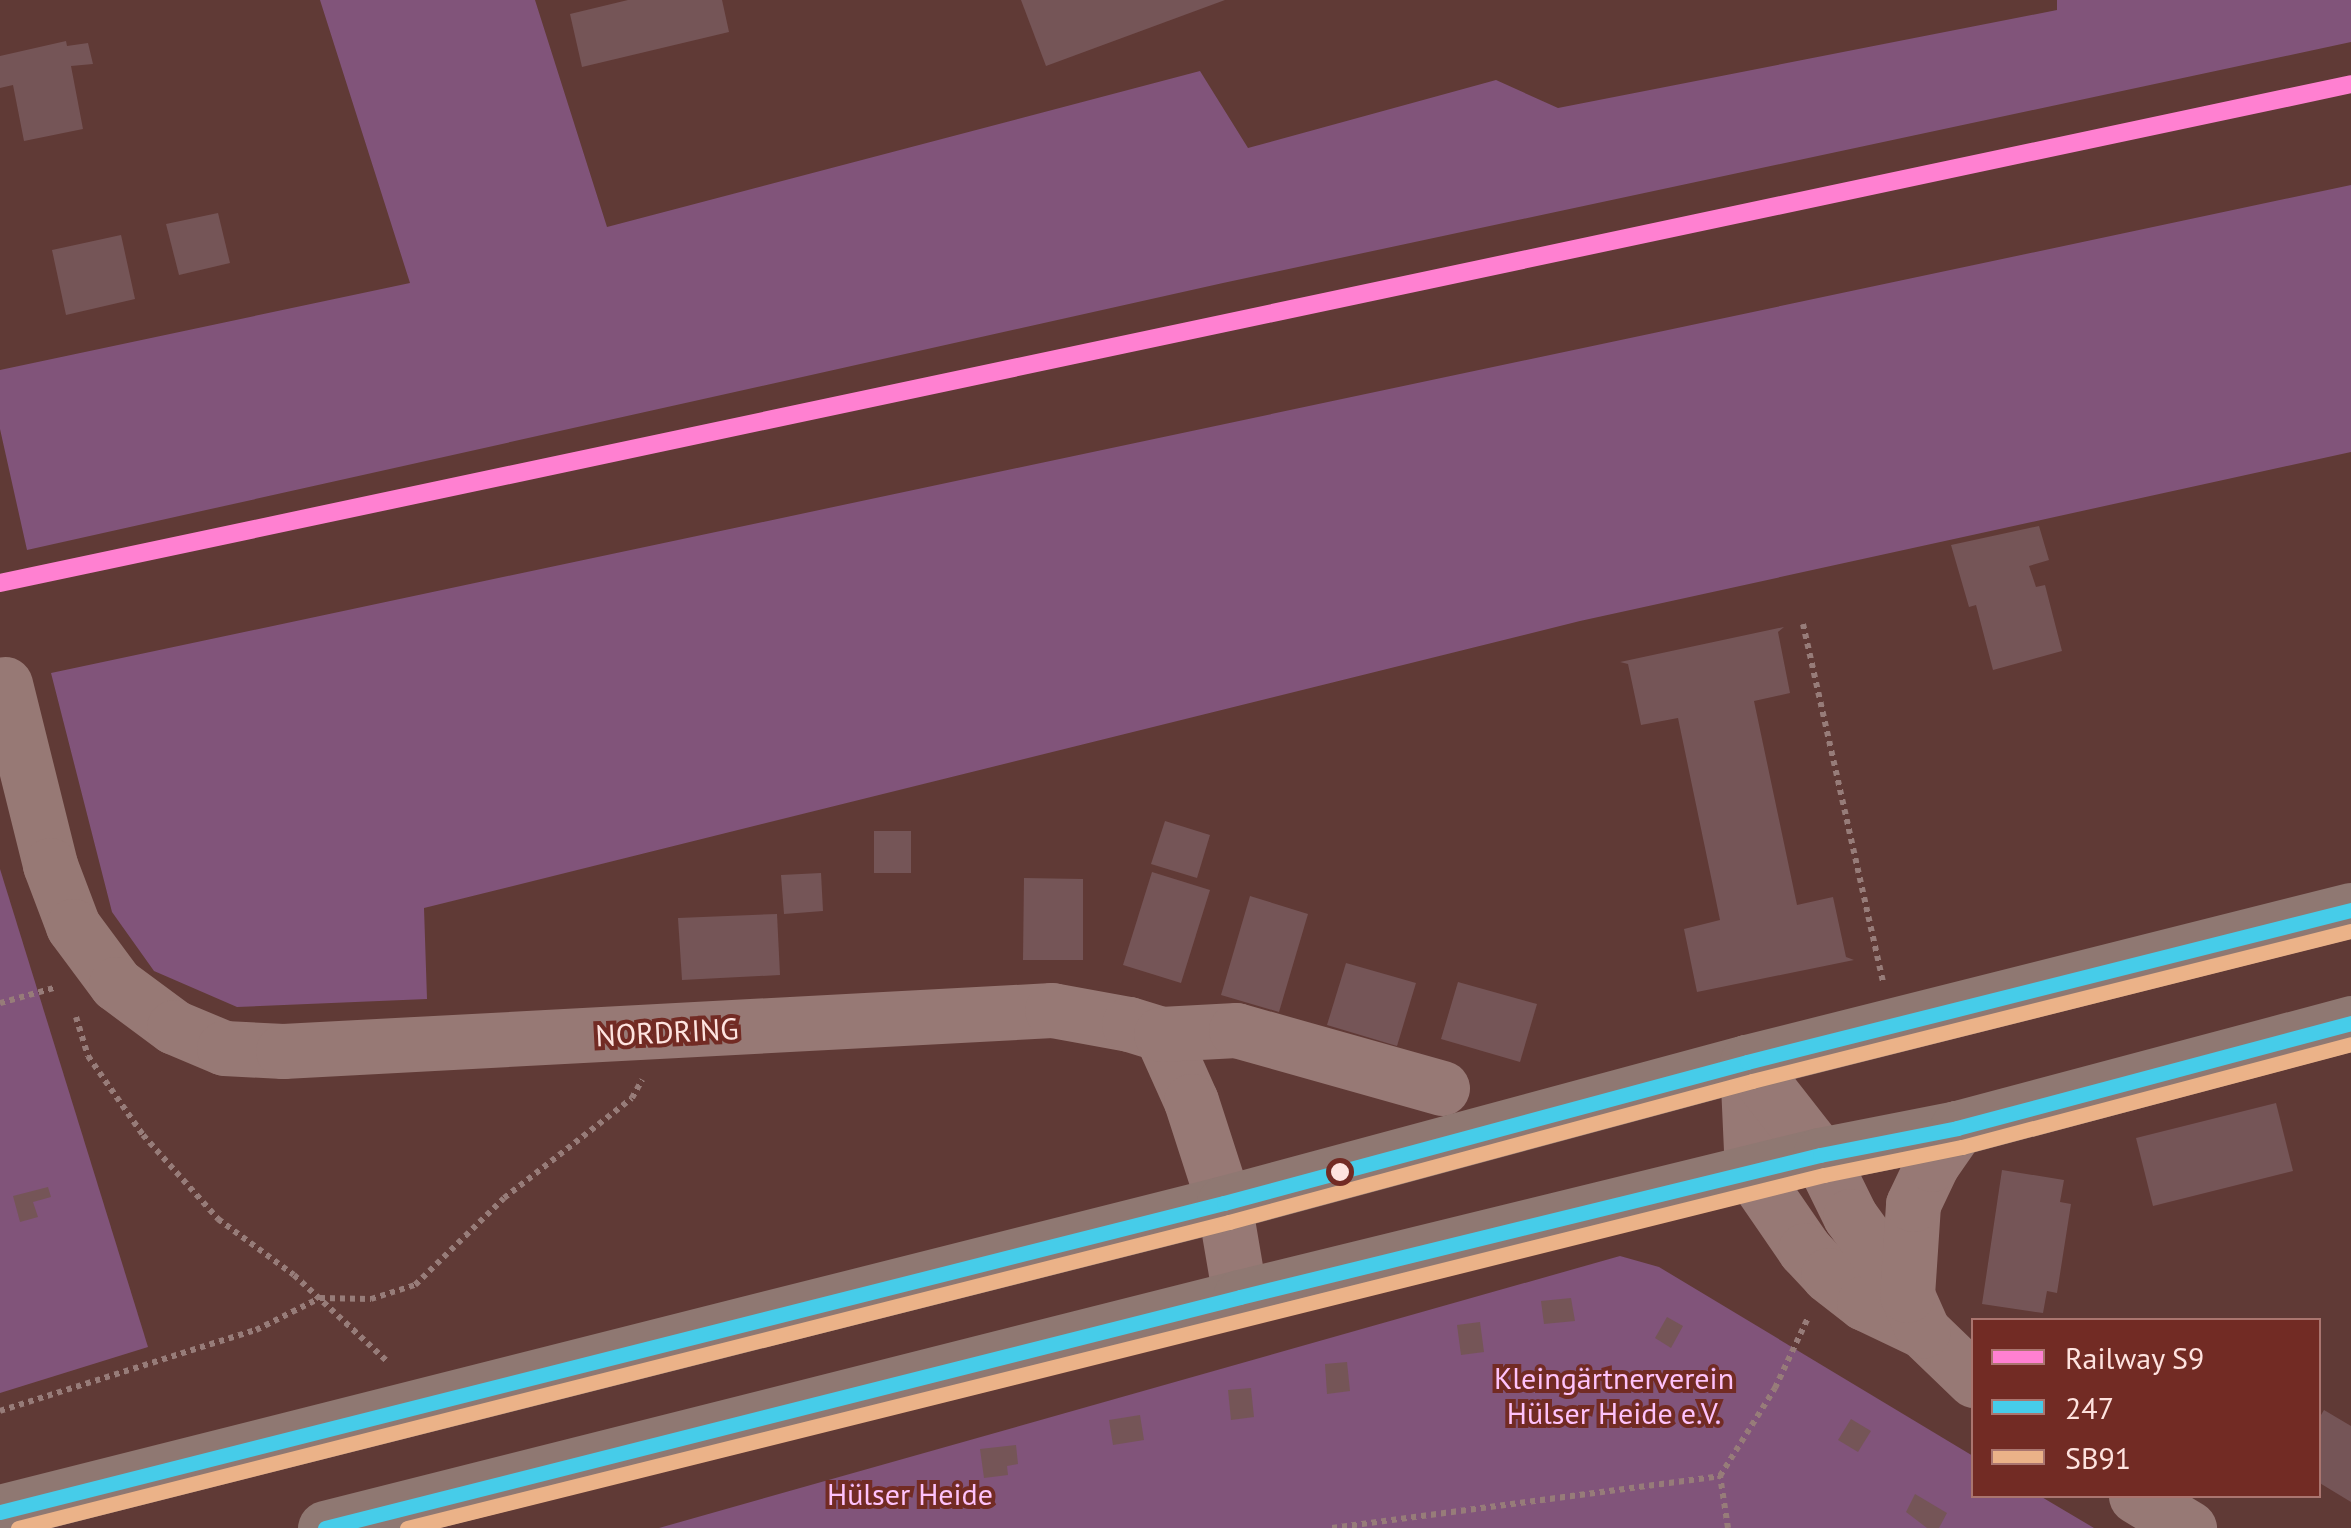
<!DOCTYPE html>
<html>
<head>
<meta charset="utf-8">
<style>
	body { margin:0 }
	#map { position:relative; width:2351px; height:1528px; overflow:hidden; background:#603a36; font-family:"PT Sans",sans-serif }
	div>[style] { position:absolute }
	.green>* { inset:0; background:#81547a }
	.building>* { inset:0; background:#755557 }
	.path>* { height:6px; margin-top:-3px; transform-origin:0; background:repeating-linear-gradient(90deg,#977c79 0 5px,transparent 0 10px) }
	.minor>* { height:55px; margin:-27.5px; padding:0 27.5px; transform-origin:27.5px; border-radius:27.5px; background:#977975 }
	.major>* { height:55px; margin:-27.5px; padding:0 27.5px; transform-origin:27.5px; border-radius:27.5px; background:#8f7872 }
	.bus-1>* { height:15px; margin:-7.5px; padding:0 7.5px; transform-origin:7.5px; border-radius:7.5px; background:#46cce9 }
	.bus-2>* { height:15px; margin:-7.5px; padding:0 7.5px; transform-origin:7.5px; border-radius:7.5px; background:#ebb288 }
	.rail-1>* { height:18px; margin:-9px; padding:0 9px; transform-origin:9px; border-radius:9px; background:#ff80d1 }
	.dots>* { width:28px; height:28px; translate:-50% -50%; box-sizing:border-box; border:5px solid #722b24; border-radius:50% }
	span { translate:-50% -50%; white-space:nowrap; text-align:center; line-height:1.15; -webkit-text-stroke:8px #722b24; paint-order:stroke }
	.street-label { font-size:30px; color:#fee3df }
	.park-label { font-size:30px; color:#fec2fb }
	.legend { position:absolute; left:1971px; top:1318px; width:350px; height:180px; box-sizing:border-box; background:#722b24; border:2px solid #aa756f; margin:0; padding:12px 18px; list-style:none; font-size:30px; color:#fee3df }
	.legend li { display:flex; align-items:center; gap:20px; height:50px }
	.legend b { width:50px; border:2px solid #aa756f }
</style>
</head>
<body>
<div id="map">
	<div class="green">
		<i style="clip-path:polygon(320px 0,535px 0,607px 227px,1200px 71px,1248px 148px,1496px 80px,1558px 108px,2057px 10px,2057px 0,2351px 0,2351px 42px,1223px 283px,27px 550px,0 429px,0 370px,410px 283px)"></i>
		<i style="clip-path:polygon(2351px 185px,2351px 452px,1580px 621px,424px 908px,427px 999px,237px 1007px,154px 971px,112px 912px,51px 673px)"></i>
		<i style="clip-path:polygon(0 869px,148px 1347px,0 1393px)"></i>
		<i style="clip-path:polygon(1620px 1256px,1659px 1267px,1973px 1456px,1974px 1496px,2040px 1496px,2094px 1528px,659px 1528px)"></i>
	</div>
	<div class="building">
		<i style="clip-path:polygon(628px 0,722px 0,729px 32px,582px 67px,570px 14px)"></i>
		<i style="clip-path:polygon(1021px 0,1225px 0,1046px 66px)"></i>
		<i style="clip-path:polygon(66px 41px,67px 46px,88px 43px,93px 64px,71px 66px,83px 129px,24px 141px,13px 85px,0 88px,0 56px)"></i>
		<i style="clip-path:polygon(218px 213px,230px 263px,179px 275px,166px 224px)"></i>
		<i style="clip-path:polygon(121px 235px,135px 299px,66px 315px,52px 250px)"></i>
		<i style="clip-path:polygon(2039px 526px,2049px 560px,2029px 566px,2036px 587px,2045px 585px,2062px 651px,1993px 670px,1976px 605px,1969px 607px,1951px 545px)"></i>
		<i style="clip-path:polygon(1784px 627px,1778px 632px,1790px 693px,1754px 701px,1797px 905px,1833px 897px,1846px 957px,1854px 960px,1697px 992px,1684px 929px,1720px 920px,1678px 718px,1641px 725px,1628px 664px,1620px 662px)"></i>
		<i style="clip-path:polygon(1165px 821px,1210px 835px,1197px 878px,1151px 864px)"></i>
		<i style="clip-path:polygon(874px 831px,911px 831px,911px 873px,874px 873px)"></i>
		<i style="clip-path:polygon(1152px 872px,1210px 890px,1181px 983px,1123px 965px)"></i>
		<i style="clip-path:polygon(821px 873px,823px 911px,784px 914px,781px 875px)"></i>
		<i style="clip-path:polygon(1024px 878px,1083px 879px,1083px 960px,1023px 960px)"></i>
		<i style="clip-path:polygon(1250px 896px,1308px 914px,1279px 1012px,1221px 995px)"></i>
		<i style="clip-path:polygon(777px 914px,780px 975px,682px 980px,678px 918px)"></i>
		<i style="clip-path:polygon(1346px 963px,1416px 983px,1397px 1046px,1327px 1025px)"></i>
		<i style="clip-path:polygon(1458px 982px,1537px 1004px,1520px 1062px,1441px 1039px)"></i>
		<i style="clip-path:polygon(2276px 1103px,2293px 1171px,2153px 1206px,2136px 1138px)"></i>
		<i style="clip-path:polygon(2002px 1170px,2064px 1180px,2060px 1202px,2071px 1204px,2057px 1293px,2047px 1291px,2043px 1313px,1982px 1304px)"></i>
		<i style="clip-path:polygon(48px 1187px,51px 1197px,33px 1202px,38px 1217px,20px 1222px,13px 1196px)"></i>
		<i style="clip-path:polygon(1571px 1298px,1575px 1321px,1544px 1324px,1541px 1301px)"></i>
		<i style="clip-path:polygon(1667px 1317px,1683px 1326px,1671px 1348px,1655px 1338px)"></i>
		<i style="clip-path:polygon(1480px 1322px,1484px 1352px,1461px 1355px,1457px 1325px)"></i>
		<i style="clip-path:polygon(1347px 1362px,1350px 1391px,1327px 1394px,1325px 1364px)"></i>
		<i style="clip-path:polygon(1251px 1388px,1254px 1417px,1231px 1420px,1228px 1390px)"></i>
		<i style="clip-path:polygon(2324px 1410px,2351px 1426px,2351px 1502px,2318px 1482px,2318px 1420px)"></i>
		<i style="clip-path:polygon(1140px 1415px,1144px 1440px,1113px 1445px,1109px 1420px)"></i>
		<i style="clip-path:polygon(1851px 1419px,1871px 1431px,1858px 1452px,1838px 1440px)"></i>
		<i style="clip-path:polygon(1016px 1445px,1018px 1464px,1007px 1466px,1008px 1475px,984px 1478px,980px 1449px)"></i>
		<i style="clip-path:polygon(1915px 1494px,1947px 1513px,1939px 1528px,1927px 1528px,1906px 1512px)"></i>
	</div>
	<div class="path">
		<i style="left:1803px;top:624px;width:366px;rotate:77.4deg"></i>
		<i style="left:0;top:1003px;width:59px;rotate:-15.7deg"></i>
		<i style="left:76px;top:1017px;width:41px;rotate:72.9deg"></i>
		<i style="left:88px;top:1056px;width:96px;rotate:55.2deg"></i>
		<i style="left:143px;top:1135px;width:113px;rotate:48.2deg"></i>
		<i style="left:218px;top:1219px;width:94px;rotate:36.4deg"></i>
		<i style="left:294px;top:1275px;width:128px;rotate:42.8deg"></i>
		<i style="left:0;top:1411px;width:269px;rotate:-17.6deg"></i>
		<i style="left:256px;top:1330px;width:72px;rotate:-26.6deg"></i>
		<i style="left:320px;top:1298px;width:51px;rotate:1.1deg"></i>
		<i style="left:371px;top:1299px;width:46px;rotate:-17.7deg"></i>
		<i style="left:415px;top:1285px;width:124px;rotate:-44.3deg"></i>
		<i style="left:504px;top:1198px;width:162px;rotate:-38deg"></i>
		<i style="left:632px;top:1098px;width:21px;rotate:-61deg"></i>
		<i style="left:1332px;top:1528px;width:391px;rotate:-7.6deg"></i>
		<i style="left:1728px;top:1528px;width:53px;rotate:-98.7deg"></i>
		<i style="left:1720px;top:1476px;width:104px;rotate:-58deg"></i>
		<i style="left:1775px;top:1388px;width:77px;rotate:-64.8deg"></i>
	</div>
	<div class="minor">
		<i style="left:5px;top:684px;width:187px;rotate:76deg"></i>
		<i style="left:50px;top:865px;width:65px;rotate:69.3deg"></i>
		<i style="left:73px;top:926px;width:72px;rotate:53.4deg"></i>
		<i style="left:116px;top:984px;width:72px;rotate:36.6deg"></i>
		<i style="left:174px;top:1027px;width:54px;rotate:22.8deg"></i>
		<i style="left:224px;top:1048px;width:59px;rotate:2.9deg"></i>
		<i style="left:283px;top:1051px;width:770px;rotate:-3.05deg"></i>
		<i style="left:1052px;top:1010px;width:78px;rotate:10.3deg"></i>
		<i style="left:1129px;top:1024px;width:34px;rotate:17deg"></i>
		<i style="left:1161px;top:1034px;width:73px;rotate:65.9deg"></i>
		<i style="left:1191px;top:1101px;width:107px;rotate:72.1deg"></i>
		<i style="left:1224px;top:1203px;width:95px;rotate:80.3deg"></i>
		<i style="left:1161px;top:1034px;width:75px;rotate:-3.1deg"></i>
		<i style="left:1236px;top:1030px;width:214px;rotate:15.7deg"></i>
		<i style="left:1747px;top:1062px;width:111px;rotate:87.4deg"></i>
		<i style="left:1752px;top:1173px;width:93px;rotate:55.5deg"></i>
		<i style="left:1805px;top:1250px;width:34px;rotate:47deg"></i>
		<i style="left:1828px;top:1275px;width:46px;rotate:37.9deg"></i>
		<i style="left:1864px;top:1303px;width:65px;rotate:25.4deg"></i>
		<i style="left:1923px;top:1331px;width:71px;rotate:43.9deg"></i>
		<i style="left:1747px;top:1062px;width:118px;rotate:51.9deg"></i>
		<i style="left:1820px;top:1155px;width:68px;rotate:63.8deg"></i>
		<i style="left:1850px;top:1216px;width:97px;rotate:54.2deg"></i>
		<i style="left:1907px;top:1295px;width:39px;rotate:66deg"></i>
		<i style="left:1907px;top:1295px;width:91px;rotate:-86.2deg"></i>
		<i style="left:1913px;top:1204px;width:44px;rotate:-64.6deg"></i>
		<i style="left:1932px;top:1164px;width:44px;rotate:-55.2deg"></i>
		<i style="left:2136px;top:1496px;width:62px;rotate:31.1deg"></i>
	</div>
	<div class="major">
		<i style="left:0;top:1512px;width:1262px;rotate:-14.17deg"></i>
		<i style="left:1224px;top:1203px;width:542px;rotate:-15.09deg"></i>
		<i style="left:1747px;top:1062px;width:623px;rotate:-14.13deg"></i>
		<i style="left:325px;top:1528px;width:944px;rotate:-14.17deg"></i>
		<i style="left:1240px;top:1297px;width:597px;rotate:-13.76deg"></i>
		<i style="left:1820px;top:1155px;width:140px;rotate:-11.1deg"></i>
		<i style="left:1957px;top:1128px;width:408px;rotate:-14.9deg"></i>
	</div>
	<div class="bus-1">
		<i style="left:0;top:1512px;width:1262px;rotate:-14.17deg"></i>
		<i style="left:1224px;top:1203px;width:542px;rotate:-15.09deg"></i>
		<i style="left:1747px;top:1062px;width:623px;rotate:-14.13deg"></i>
		<i style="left:325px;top:1528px;width:944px;rotate:-14.17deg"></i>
		<i style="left:1240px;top:1297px;width:597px;rotate:-13.76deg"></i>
		<i style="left:1820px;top:1155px;width:140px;rotate:-11.1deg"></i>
		<i style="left:1957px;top:1128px;width:408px;rotate:-14.9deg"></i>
	</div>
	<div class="bus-2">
		<i style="left:18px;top:1528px;width:1249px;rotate:-14.18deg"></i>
		<i style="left:1229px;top:1222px;width:542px;rotate:-15.09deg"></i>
		<i style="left:1752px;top:1081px;width:617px;rotate:-14.06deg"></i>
		<i style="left:407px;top:1528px;width:1460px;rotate:-13.99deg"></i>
		<i style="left:1824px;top:1175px;width:141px;rotate:-11.5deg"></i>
		<i style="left:1962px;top:1147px;width:402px;rotate:-14.8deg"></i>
	</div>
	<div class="rail-1">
		<i style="left:0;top:583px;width:2403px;rotate:-11.98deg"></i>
	</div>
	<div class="dots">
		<i style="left:1340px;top:1172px;background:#fee3df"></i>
	</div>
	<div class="street-label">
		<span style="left:667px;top:1032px;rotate:-3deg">NORDRING</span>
	</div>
	<div class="park-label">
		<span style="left:1614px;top:1395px">Kleingärtnerverein<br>Hülser Heide e.V.</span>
		<span style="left:910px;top:1494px">Hülser Heide</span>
	</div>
	<ul class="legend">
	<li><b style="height:12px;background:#ff80d1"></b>Railway S9</li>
	<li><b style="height:12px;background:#46cce9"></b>247</li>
	<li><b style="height:12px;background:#ebb288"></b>SB91</li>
	</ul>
</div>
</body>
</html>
